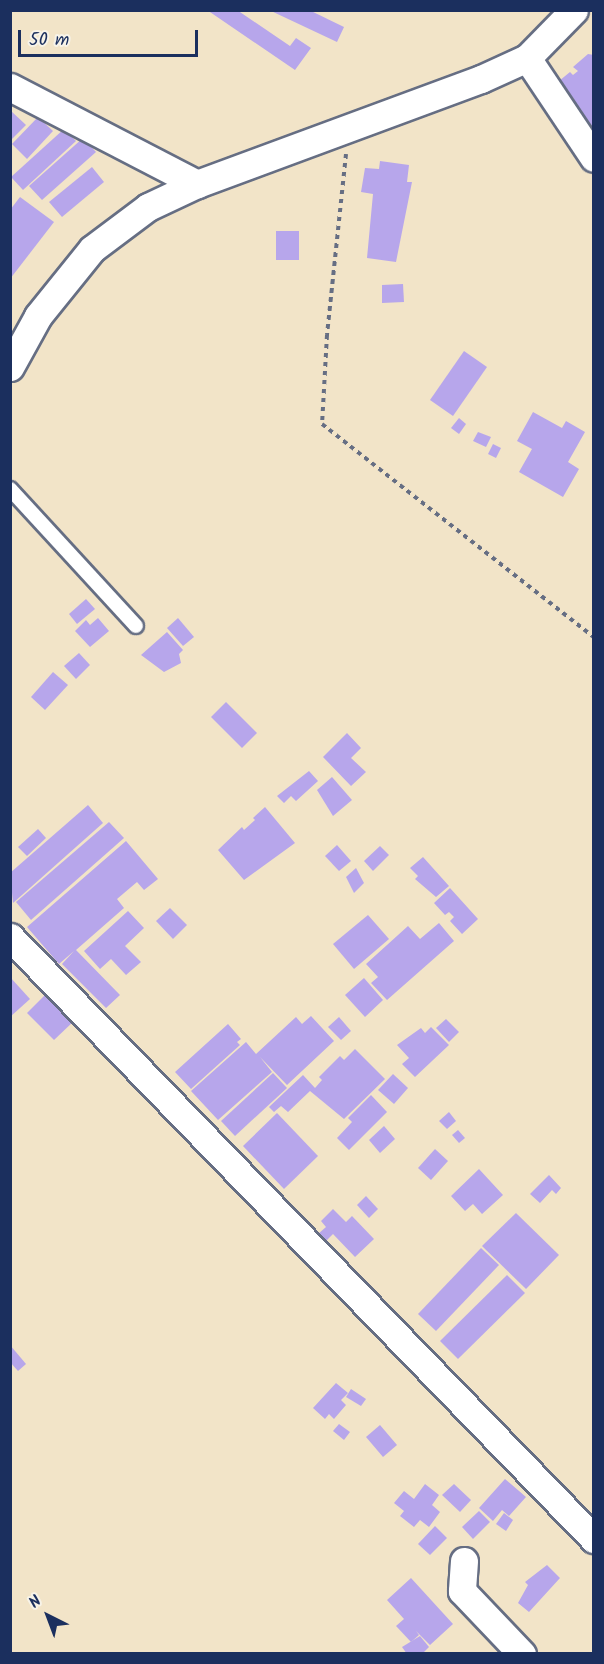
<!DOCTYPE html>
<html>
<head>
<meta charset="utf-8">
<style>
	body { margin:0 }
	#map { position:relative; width:604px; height:1664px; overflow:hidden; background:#f2e4c8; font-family:Kalam,sans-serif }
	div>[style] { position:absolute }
	.building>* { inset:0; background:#b7a6eb }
	.path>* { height:4px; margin-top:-2px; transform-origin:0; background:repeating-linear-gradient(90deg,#666e83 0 4.5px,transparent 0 9px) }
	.roads { filter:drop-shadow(2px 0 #666e83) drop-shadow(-2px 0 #666e83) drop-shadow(0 2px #666e83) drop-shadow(0 -2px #666e83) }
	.service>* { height:14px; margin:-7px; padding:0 7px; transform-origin:7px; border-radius:7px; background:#fff }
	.minor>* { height:27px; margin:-13.5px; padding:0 13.5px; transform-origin:13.5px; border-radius:13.5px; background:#fff }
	span { translate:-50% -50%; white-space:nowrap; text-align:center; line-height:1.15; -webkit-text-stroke:5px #f7f3e8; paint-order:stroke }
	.frame { position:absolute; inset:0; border:12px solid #1b2f5e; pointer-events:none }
	.north { position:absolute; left:18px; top:1586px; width:60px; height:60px; -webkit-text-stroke:4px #f7f3e8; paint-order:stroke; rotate:318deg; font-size:16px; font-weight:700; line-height:24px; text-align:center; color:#1b2f5e }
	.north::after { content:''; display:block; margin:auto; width:21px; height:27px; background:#1b2f5e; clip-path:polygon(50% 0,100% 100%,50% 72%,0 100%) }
	.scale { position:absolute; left:18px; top:30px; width:180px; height:27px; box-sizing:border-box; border:3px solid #1b2f5e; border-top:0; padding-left:8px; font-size:18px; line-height:21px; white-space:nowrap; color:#1b2f5e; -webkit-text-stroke:4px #f7f3e8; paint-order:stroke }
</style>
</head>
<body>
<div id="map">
	<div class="building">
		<i style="clip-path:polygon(207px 10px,237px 10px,290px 46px,296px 38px,311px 48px,295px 70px)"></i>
		<i style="clip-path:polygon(269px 10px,309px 10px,344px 27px,337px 42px)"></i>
		<i style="clip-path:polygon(588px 54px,594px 55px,594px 138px,585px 129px,590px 124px,568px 104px,574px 99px,559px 81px,570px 72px,573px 75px,578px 71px,573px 67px)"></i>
		<i style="clip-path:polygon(10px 110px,26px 125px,10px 141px)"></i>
		<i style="clip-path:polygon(38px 117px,53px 131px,27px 159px,12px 144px)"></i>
		<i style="clip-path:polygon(64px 129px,76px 141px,23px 190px,11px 177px)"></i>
		<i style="clip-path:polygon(83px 138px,96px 152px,42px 200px,29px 186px)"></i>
		<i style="clip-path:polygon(380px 161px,409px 165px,407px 182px,412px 182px,396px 262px,367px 258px,373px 194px,361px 192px,365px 168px,379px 169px)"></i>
		<i style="clip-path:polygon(92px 167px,104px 182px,62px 217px,49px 202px)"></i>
		<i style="clip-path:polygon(20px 197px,54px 222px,10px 279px,10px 210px)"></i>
		<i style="clip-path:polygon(276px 231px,299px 231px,299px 260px,276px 260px)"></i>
		<i style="clip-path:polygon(403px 284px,404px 302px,382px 303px,382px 285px)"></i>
		<i style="clip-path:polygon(464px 351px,487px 367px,453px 416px,430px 400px)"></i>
		<i style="clip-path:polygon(533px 412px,562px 428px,566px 421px,585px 432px,568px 462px,579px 469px,563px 497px,519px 472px,532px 449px,517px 441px)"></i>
		<i style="clip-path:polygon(459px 418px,466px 424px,459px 434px,451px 428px)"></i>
		<i style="clip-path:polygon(478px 432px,491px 437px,486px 447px,473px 441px)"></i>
		<i style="clip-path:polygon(493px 444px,501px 448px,496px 458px,488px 454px)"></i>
		<i style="clip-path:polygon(86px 599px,95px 609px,77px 624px,69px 614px)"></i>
		<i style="clip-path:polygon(98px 618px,109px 631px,90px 647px,75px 631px,86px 620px,90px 625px)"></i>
		<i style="clip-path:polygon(178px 618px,194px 637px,183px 646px,167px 628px)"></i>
		<i style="clip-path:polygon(167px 632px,183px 650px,179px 654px,181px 663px,164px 672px,141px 655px)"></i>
		<i style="clip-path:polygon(79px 653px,90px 665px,76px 679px,64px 666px)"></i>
		<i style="clip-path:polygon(53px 672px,68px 685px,45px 710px,31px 697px)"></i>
		<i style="clip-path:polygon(226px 702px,257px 733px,242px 748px,211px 717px)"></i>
		<i style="clip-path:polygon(347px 733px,361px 748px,351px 758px,366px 772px,351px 786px,323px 757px)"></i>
		<i style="clip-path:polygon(309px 771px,318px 781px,296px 801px,291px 796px,284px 803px,277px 796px)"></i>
		<i style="clip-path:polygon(332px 777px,352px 800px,333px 816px,317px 790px)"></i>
		<i style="clip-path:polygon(88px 805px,103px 823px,13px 903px,10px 873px)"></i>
		<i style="clip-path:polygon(265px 807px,295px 843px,244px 880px,218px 850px,242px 827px,244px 830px,255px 820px,253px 818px)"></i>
		<i style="clip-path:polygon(109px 822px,124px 838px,31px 920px,16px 902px)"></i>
		<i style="clip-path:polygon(38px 829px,46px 838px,27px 856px,18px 847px)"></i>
		<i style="clip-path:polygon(126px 841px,158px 879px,144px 890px,137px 882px,117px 899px,124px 908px,76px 950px,120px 995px,106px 1008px,62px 964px,74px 951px,59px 964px,27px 927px)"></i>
		<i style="clip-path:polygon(337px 845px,351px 861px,339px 871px,325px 856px)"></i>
		<i style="clip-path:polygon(380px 846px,389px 855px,373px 871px,364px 861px)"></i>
		<i style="clip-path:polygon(423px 857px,449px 886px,436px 897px,415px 879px,418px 876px,410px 868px)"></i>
		<i style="clip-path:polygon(356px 868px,364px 883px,354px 893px,346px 877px)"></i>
		<i style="clip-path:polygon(450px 888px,478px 919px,462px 934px,450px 921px,454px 917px,449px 912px,445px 915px,434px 903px)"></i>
		<i style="clip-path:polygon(170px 908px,187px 925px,173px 939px,156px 921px)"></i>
		<i style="clip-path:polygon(128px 911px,144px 928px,125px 946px,141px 962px,126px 975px,111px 959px,100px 969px,84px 951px)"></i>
		<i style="clip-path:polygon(368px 915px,389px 939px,354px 969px,333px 944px)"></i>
		<i style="clip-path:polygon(439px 923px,454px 941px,387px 1000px,371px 983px,378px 977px,366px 964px,408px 926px,420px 939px)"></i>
		<i style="clip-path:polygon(10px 977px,30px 999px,10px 1017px)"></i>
		<i style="clip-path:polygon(364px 978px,383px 1000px,365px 1017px,345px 995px)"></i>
		<i style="clip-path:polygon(46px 994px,74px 1021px,54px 1040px,27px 1013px)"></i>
		<i style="clip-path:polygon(311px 1016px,334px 1041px,287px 1085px,260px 1057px,272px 1072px,218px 1120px,191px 1091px,246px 1042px,256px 1054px,296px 1017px,302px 1024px)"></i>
		<i style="clip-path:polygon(339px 1017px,351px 1031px,341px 1040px,328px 1027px)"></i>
		<i style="clip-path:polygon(446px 1019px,459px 1032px,449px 1042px,436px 1028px)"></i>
		<i style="clip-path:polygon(228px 1024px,241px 1039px,237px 1042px,240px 1045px,191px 1089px,175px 1072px)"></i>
		<i style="clip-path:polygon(431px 1027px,449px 1045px,415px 1077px,402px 1064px,409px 1058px,397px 1045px,421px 1028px,425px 1033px)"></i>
		<i style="clip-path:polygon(355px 1049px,385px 1079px,344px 1119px,310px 1091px,288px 1112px,281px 1106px,274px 1112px,269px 1107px,303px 1075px,315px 1088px,322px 1080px,319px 1077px,340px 1056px,344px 1060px)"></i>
		<i style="clip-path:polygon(273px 1073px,287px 1088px,235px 1136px,221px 1121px)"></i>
		<i style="clip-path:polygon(393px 1074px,408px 1088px,394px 1104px,378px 1090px)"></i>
		<i style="clip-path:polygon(371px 1095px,387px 1112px,349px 1150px,337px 1138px,352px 1122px,348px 1118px)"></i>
		<i style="clip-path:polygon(449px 1112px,456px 1121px,447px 1129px,439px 1121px)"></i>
		<i style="clip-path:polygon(277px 1113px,318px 1156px,284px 1189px,243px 1146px)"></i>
		<i style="clip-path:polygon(384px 1126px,395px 1139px,380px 1153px,369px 1140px)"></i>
		<i style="clip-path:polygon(458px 1130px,465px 1138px,459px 1143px,452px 1135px)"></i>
		<i style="clip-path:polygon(435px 1149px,448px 1161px,431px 1180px,418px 1168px)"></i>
		<i style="clip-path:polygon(479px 1169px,503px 1195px,482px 1214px,473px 1204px,465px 1211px,451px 1196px)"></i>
		<i style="clip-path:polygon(549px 1175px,561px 1188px,556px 1194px,552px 1190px,540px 1203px,530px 1194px)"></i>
		<i style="clip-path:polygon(366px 1196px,378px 1209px,369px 1218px,357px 1205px)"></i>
		<i style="clip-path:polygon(333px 1209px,346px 1222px,352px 1216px,374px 1239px,355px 1257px,333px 1234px,325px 1242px,318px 1234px,326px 1227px,321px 1221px)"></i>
		<i style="clip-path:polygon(516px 1213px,559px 1255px,526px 1289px,482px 1246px)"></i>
		<i style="clip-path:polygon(481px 1248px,499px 1265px,436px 1331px,418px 1314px)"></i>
		<i style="clip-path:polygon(507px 1275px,525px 1293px,458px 1359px,440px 1341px)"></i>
		<i style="clip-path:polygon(10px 1345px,26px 1364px,18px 1371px,10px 1362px)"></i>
		<i style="clip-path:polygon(336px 1383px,348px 1393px,341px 1400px,346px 1405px,334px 1419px,329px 1414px,325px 1419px,313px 1408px)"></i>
		<i style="clip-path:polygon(351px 1389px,366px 1399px,361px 1406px,346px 1397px)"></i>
		<i style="clip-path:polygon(339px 1424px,350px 1432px,344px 1440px,333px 1431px)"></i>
		<i style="clip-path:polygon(380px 1425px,397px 1445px,383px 1457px,366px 1437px)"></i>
		<i style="clip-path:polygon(505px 1479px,526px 1497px,509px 1516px,502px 1510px,493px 1521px,479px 1508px)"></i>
		<i style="clip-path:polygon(425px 1484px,439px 1495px,432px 1505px,440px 1512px,429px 1527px,420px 1520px,414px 1527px,400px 1516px,404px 1511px,394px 1503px,404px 1491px,414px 1499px)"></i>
		<i style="clip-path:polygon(454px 1484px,471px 1500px,460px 1512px,442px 1495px)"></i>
		<i style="clip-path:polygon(479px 1511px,490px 1522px,473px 1539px,462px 1527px)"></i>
		<i style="clip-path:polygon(504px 1513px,513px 1520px,506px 1531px,496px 1524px)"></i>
		<i style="clip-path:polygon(435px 1526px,447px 1538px,430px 1555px,418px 1544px)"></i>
		<i style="clip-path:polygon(547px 1565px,560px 1578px,529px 1612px,518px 1603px,528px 1585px,525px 1582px)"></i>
		<i style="clip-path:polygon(411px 1578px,453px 1624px,430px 1645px,416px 1631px,419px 1635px,411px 1642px,396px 1626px,404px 1619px,387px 1600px)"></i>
		<i style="clip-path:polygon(420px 1636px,429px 1647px,422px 1654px,407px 1654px,402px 1647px)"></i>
	</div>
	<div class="path">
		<i style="left:346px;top:154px;width:182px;rotate:96deg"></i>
		<i style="left:327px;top:335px;width:89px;rotate:93.2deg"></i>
		<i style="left:322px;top:424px;width:345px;rotate:38.1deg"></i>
	</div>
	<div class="roads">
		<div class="service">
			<i style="left:10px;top:489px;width:186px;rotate:47.4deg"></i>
		</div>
		<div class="minor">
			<i style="left:527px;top:58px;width:120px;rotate:56.2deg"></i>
			<i style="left:10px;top:87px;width:211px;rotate:27.4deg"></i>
			<i style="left:10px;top:367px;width:58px;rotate:-61.2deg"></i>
			<i style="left:38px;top:316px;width:86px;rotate:-51.1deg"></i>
			<i style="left:92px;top:249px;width:70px;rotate:-36.9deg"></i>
			<i style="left:148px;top:207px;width:54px;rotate:-25.1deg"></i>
			<i style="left:197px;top:184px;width:303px;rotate:-20.3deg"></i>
			<i style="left:481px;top:79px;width:51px;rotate:-24.5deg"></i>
			<i style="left:527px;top:58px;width:67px;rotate:-45.6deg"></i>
			<i style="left:10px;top:937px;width:839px;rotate:45.87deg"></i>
			<i style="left:464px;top:1561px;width:30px;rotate:94deg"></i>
			<i style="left:462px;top:1591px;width:87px;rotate:46.4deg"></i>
		</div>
	</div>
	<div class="frame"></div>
	<div class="north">N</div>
	<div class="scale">50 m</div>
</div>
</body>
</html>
